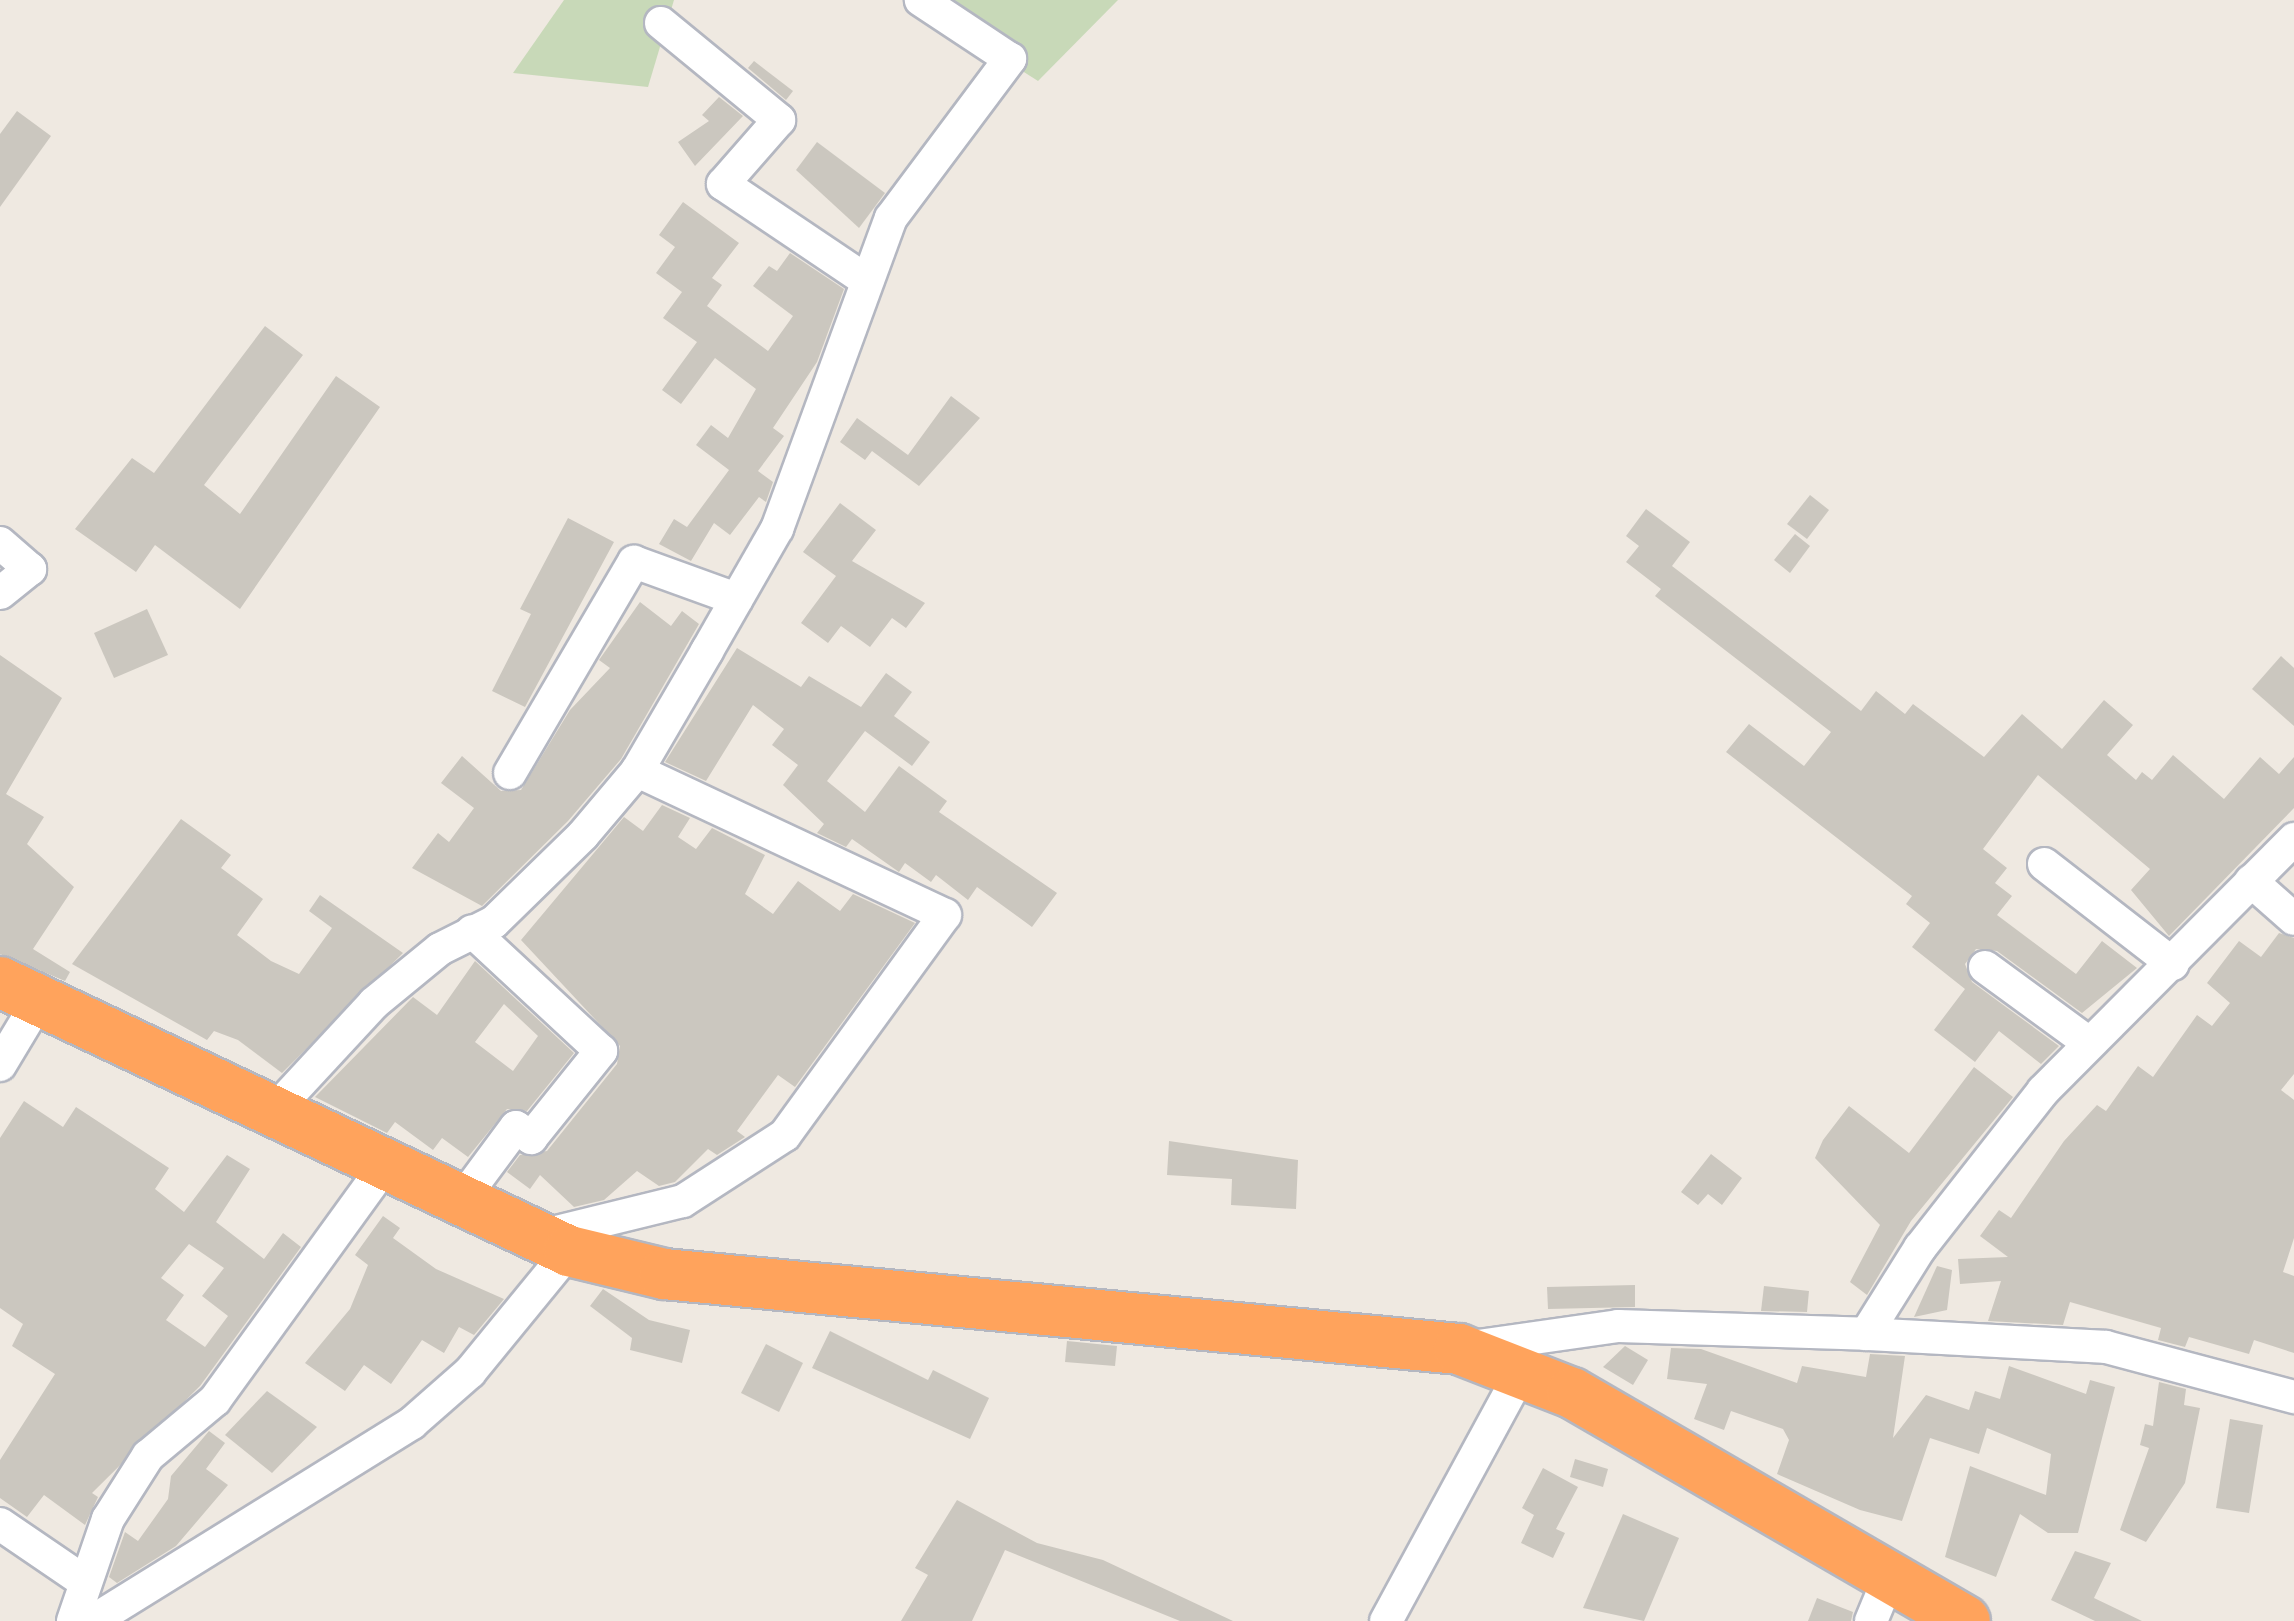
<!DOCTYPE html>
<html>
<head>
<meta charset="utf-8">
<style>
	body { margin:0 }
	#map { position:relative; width:2294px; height:1621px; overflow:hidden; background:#efe9e1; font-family:Lato,sans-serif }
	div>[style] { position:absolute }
	.cemetery>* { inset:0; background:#c8d9b8 }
	.building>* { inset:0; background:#cbc7bf }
	.roads { filter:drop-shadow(2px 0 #b4b7c1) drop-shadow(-2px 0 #b4b7c1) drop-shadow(0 2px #b4b7c1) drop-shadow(0 -2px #b4b7c1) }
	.minor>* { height:32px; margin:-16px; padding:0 16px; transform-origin:16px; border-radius:16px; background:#fff }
	.highway>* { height:50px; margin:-25px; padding:0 25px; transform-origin:25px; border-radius:25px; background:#ffa35c }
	span { translate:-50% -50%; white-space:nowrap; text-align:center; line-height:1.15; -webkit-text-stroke:9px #fff; paint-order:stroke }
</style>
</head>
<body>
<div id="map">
	<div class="cemetery">
		<i style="clip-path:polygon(564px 0,674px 0,648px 87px,513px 73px)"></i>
		<i style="clip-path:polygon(910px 0,1118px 0,1038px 81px)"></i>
	</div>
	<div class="building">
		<i style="clip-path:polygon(754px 61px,793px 91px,786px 100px,748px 68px)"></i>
		<i style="clip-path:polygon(719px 97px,743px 116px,695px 166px,678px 142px,709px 121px,702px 115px)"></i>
		<i style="clip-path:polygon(17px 111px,51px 136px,0 207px,0 134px)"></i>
		<i style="clip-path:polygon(817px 142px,885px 193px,859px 228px,796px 170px)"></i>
		<i style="clip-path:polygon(683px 202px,739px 243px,712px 278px,722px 285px,707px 306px,768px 351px,793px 316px,753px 286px,769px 266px,777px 271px,790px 253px,844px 289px,817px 362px,773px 428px,784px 436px,758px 471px,773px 482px,766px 502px,759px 497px,730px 535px,714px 523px,691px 561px,659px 544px,674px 519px,687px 527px,729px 470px,696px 445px,711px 425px,728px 438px,756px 389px,715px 358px,681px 404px,662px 390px,697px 342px,663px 318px,682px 292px,656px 273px,675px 247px,659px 235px)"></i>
		<i style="clip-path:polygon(265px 326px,303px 355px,204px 485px,240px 514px,336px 376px,380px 407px,240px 609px,155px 545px,136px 572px,75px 529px,132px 458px,154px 473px)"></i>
		<i style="clip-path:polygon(951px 396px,980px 418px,919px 486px,872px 451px,865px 460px,840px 442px,857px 418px,908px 455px)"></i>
		<i style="clip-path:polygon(1810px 495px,1829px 510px,1807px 539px,1787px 524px)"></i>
		<i style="clip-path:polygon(840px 503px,876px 530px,852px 561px,925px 603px,906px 628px,892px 618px,870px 647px,841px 626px,828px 643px,801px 623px,836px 576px,803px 552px)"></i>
		<i style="clip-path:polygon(1646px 509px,1690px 542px,1672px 566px,1861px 711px,1876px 691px,1905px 714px,1913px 704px,1984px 757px,2022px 714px,2062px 749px,2104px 700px,2133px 725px,2107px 755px,2136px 780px,2142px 772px,2152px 780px,2173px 755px,2224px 799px,2260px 757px,2279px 774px,2294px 757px,2294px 808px,2169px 936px,2131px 890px,2150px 869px,2038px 775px,1983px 849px,2007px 868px,1995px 883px,2012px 896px,1997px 915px,2076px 974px,2102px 941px,2137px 968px,2082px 1013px,1997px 951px,1976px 949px,1965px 964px,1972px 982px,2059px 1046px,2041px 1064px,1999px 1031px,1975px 1062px,1934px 1030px,1965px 989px,1912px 947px,1930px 923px,1906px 904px,1912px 896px,1726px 752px,1749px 724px,1804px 766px,1831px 732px,1655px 596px,1661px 589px,1626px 562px,1639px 546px,1626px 536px)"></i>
		<i style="clip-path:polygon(568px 518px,614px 542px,525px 707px,492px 691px,531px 614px,520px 609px)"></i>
		<i style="clip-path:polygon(1795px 534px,1810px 546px,1790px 573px,1774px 560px)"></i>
		<i style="clip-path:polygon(640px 602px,671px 626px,682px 611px,699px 624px,621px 759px,568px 821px,482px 906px,412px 868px,438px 833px,449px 842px,474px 808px,441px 783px,462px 756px,501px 791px,521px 790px,570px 710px,610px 668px,599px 660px)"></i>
		<i style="clip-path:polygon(147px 609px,168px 655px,114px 678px,94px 633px)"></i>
		<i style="clip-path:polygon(737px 648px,801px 687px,809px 676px,861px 707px,886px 673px,912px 692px,894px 716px,930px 742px,912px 766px,865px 731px,827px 781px,865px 812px,899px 766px,947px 801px,939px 812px,1057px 893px,1032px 927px,977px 887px,968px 900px,936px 875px,931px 882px,905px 863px,899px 872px,852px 839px,846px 847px,817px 833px,824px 824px,783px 785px,798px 765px,772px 745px,784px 729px,753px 705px,706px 781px,665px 762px)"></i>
		<i style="clip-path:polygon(0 655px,62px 698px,6px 794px,44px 817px,27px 844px,74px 887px,33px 949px,70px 972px,65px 981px,0 954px)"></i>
		<i style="clip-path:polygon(2281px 656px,2294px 668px,2294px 726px,2252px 689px)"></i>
		<i style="clip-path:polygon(662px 805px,690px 818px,678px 837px,696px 849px,712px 828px,765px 855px,745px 894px,773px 914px,798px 881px,840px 911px,853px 894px,915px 923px,795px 1087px,778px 1075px,737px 1131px,745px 1137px,717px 1155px,708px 1149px,675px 1182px,659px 1186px,637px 1171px,604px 1200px,574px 1207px,540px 1175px,530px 1189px,507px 1172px,520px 1155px,547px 1151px,617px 1064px,620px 1046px,521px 940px,624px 817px,643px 831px)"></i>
		<i style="clip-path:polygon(181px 819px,231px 855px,221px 868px,263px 899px,237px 935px,271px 961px,299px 974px,332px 928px,309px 911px,320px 895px,403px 953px,282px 1073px,238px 1040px,214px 1031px,207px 1040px,72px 964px)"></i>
		<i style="clip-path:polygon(2279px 933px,2294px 938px,2294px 1074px,2281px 1090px,2294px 1100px,2294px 1238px,2283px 1272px,2294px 1276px,2294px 1353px,2254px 1340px,2249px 1354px,2189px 1337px,2185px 1347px,2158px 1340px,2161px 1328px,2070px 1302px,2063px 1325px,1988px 1321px,2001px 1281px,1960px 1284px,1958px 1259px,2008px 1257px,1980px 1236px,1999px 1210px,2011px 1218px,2064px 1141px,2097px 1105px,2106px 1111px,2138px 1066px,2153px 1077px,2197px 1015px,2212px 1026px,2230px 1003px,2207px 983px,2239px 941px,2261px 957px)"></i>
		<i style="clip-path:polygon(evenodd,475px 961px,574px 1053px,527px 1111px,507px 1109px,468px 1157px,442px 1138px,433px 1150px,395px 1122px,387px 1133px,315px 1097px,413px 997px,437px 1015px,475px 961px,504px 1004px,538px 1036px,513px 1071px,475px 1042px,504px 1004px)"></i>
		<i style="clip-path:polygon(1974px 1067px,2013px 1097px,1911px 1221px,1867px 1295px,1850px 1282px,1880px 1225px,1815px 1158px,1823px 1140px,1849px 1106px,1909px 1153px)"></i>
		<i style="clip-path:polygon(evenodd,24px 1101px,63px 1127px,76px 1107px,169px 1168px,155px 1189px,184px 1212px,227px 1155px,250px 1169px,216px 1222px,264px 1259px,283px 1233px,301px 1247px,200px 1386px,92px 1493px,98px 1497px,85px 1525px,44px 1495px,27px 1517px,0 1498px,0 1460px,55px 1374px,12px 1346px,23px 1324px,0 1308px,0 1138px,24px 1101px,189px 1244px,224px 1268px,202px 1296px,228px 1316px,205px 1347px,166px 1320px,184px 1295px,161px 1278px,189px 1244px)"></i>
		<i style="clip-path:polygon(1169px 1141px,1298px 1160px,1296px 1209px,1231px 1205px,1232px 1179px,1167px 1175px)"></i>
		<i style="clip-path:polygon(1711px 1154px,1742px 1178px,1722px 1205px,1708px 1194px,1698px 1205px,1681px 1192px)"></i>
		<i style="clip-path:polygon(383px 1216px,400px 1228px,393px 1238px,436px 1269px,504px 1299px,474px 1335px,459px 1327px,444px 1353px,422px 1340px,391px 1384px,364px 1365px,345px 1391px,305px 1363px,350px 1309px,368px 1265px,355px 1255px)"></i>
		<i style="clip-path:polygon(1937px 1266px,1952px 1270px,1947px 1310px,1914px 1317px)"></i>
		<i style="clip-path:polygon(1635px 1285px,1635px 1307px,1548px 1309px,1547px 1287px)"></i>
		<i style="clip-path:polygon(1764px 1286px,1809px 1291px,1807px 1312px,1761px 1311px)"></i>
		<i style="clip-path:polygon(603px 1289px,649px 1320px,690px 1330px,682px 1363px,630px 1350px,632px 1338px,590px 1306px)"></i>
		<i style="clip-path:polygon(830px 1331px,928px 1380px,933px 1370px,989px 1398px,970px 1439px,812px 1368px)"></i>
		<i style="clip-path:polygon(1067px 1341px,1117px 1346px,1115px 1366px,1065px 1362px)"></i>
		<i style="clip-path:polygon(766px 1344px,803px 1363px,779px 1412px,741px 1393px)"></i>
		<i style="clip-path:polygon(1625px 1346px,1648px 1360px,1633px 1385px,1603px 1367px)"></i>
		<i style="clip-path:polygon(1671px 1348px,1701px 1349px,1797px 1383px,1802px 1366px,1866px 1377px,1870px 1354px,1905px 1356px,1893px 1438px,1926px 1395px,1969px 1410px,1975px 1391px,2000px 1399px,2009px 1366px,2086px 1394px,2090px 1380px,2115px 1387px,2078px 1533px,2048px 1533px,2020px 1514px,1996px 1577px,1945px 1557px,1970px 1466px,2046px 1495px,2051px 1454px,1987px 1428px,1979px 1454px,1930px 1438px,1902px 1521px,1860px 1510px,1777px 1474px,1789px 1440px,1783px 1429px,1731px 1411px,1724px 1430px,1694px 1419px,1707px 1384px,1667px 1379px)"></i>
		<i style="clip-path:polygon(2159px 1382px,2186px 1389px,2184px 1405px,2200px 1408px,2185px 1483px,2146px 1542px,2120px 1530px,2149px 1448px,2140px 1445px,2145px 1424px,2153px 1426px)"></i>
		<i style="clip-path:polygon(267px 1391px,317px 1427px,272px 1473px,225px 1435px)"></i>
		<i style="clip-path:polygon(2230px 1419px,2263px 1425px,2249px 1513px,2216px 1508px)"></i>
		<i style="clip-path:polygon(209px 1431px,225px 1443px,206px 1469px,228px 1485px,176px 1546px,117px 1583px,109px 1577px,125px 1532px,138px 1541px,168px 1499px,171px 1476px)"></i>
		<i style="clip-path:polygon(1575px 1459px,1608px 1469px,1603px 1487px,1570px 1477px)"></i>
		<i style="clip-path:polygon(1543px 1468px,1578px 1487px,1556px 1529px,1565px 1533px,1553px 1558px,1521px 1543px,1534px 1515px,1522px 1508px)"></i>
		<i style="clip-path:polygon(957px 1500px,1037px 1543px,1103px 1560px,1233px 1621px,1180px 1621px,1005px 1550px,972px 1621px,901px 1621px,928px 1575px,915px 1568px)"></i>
		<i style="clip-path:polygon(1623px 1514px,1679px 1538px,1644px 1621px,1583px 1608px)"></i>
		<i style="clip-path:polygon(2075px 1551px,2111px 1563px,2094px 1598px,2142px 1621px,2095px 1621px,2051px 1600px)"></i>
		<i style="clip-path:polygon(1817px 1598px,1853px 1612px,1851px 1621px,1808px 1621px)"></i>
	</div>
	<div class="roads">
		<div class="minor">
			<i style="left:661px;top:23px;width:153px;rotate:39.4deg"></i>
			<i style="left:779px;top:120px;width:85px;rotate:131.2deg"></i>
			<i style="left:723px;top:184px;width:169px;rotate:33.9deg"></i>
			<i style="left:0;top:543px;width:40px;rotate:41deg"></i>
			<i style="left:30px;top:569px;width:38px;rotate:141deg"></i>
			<i style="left:510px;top:773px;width:245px;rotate:-59.6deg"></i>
			<i style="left:634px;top:562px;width:109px;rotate:19.9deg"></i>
			<i style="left:2044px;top:864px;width:163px;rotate:37.8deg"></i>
			<i style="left:2251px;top:881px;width:57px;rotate:41.5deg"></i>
			<i style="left:1985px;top:967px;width:129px;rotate:36.2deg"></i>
			<i style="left:0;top:1065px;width:76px;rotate:-59deg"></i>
			<i style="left:276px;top:1109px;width:144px;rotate:-47.2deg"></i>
			<i style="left:374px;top:1003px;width:85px;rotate:-39.3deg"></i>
			<i style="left:440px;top:949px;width:60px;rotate:-26.6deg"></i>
			<i style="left:494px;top:922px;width:124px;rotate:-44.3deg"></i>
			<i style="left:583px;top:835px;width:84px;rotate:-49.8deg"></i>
			<i style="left:637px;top:771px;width:139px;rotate:-59.7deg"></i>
			<i style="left:707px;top:651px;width:141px;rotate:-60.2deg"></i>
			<i style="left:777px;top:529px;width:331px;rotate:-69.9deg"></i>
			<i style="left:891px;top:218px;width:199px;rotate:-53.2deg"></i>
			<i style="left:1010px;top:59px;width:107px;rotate:-146.5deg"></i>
			<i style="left:458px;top:1205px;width:97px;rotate:-53.4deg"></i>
			<i style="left:516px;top:1127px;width:19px;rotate:36deg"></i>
			<i style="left:531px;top:1138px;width:112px;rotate:-51.2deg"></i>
			<i style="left:601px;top:1051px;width:176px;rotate:-137.1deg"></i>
			<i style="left:532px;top:1238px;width:155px;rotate:-13.8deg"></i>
			<i style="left:683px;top:1201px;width:121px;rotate:-32.9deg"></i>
			<i style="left:785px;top:1135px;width:272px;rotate:-54deg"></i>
			<i style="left:945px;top:915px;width:340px;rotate:-154.9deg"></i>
			<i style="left:1866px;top:1334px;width:240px;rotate:3.1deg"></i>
			<i style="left:2106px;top:1347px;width:195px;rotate:14.9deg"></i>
			<i style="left:1464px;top:1348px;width:156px;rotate:-8.1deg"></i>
			<i style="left:1618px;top:1326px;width:248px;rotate:1.8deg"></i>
			<i style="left:1866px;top:1334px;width:102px;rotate:-57.9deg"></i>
			<i style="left:1920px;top:1248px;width:199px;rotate:-51.9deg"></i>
			<i style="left:2043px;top:1091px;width:356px;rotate:-45.1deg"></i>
			<i style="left:0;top:1524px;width:103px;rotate:34.3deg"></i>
			<i style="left:73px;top:1621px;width:108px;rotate:-71.1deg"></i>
			<i style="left:108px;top:1519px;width:75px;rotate:-57.6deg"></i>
			<i style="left:148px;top:1456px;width:87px;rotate:-39.9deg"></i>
			<i style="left:215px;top:1400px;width:290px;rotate:-54.1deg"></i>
			<i style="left:93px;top:1621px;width:375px;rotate:-31.8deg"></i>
			<i style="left:412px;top:1423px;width:77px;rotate:-41.3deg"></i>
			<i style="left:470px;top:1372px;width:156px;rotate:-50.7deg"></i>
			<i style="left:1386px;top:1621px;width:285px;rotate:-61.5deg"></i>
			<i style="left:1871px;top:1621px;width:44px;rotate:-67.5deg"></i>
		</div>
		<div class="highway">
			<i style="left:0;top:982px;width:629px;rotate:25.3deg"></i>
			<i style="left:569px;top:1251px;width:98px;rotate:13.6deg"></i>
			<i style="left:664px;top:1274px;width:799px;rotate:5.39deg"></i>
			<i style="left:1459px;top:1349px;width:121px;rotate:21.3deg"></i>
			<i style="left:1572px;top:1393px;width:454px;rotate:30.1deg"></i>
		</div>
	</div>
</div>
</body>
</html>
